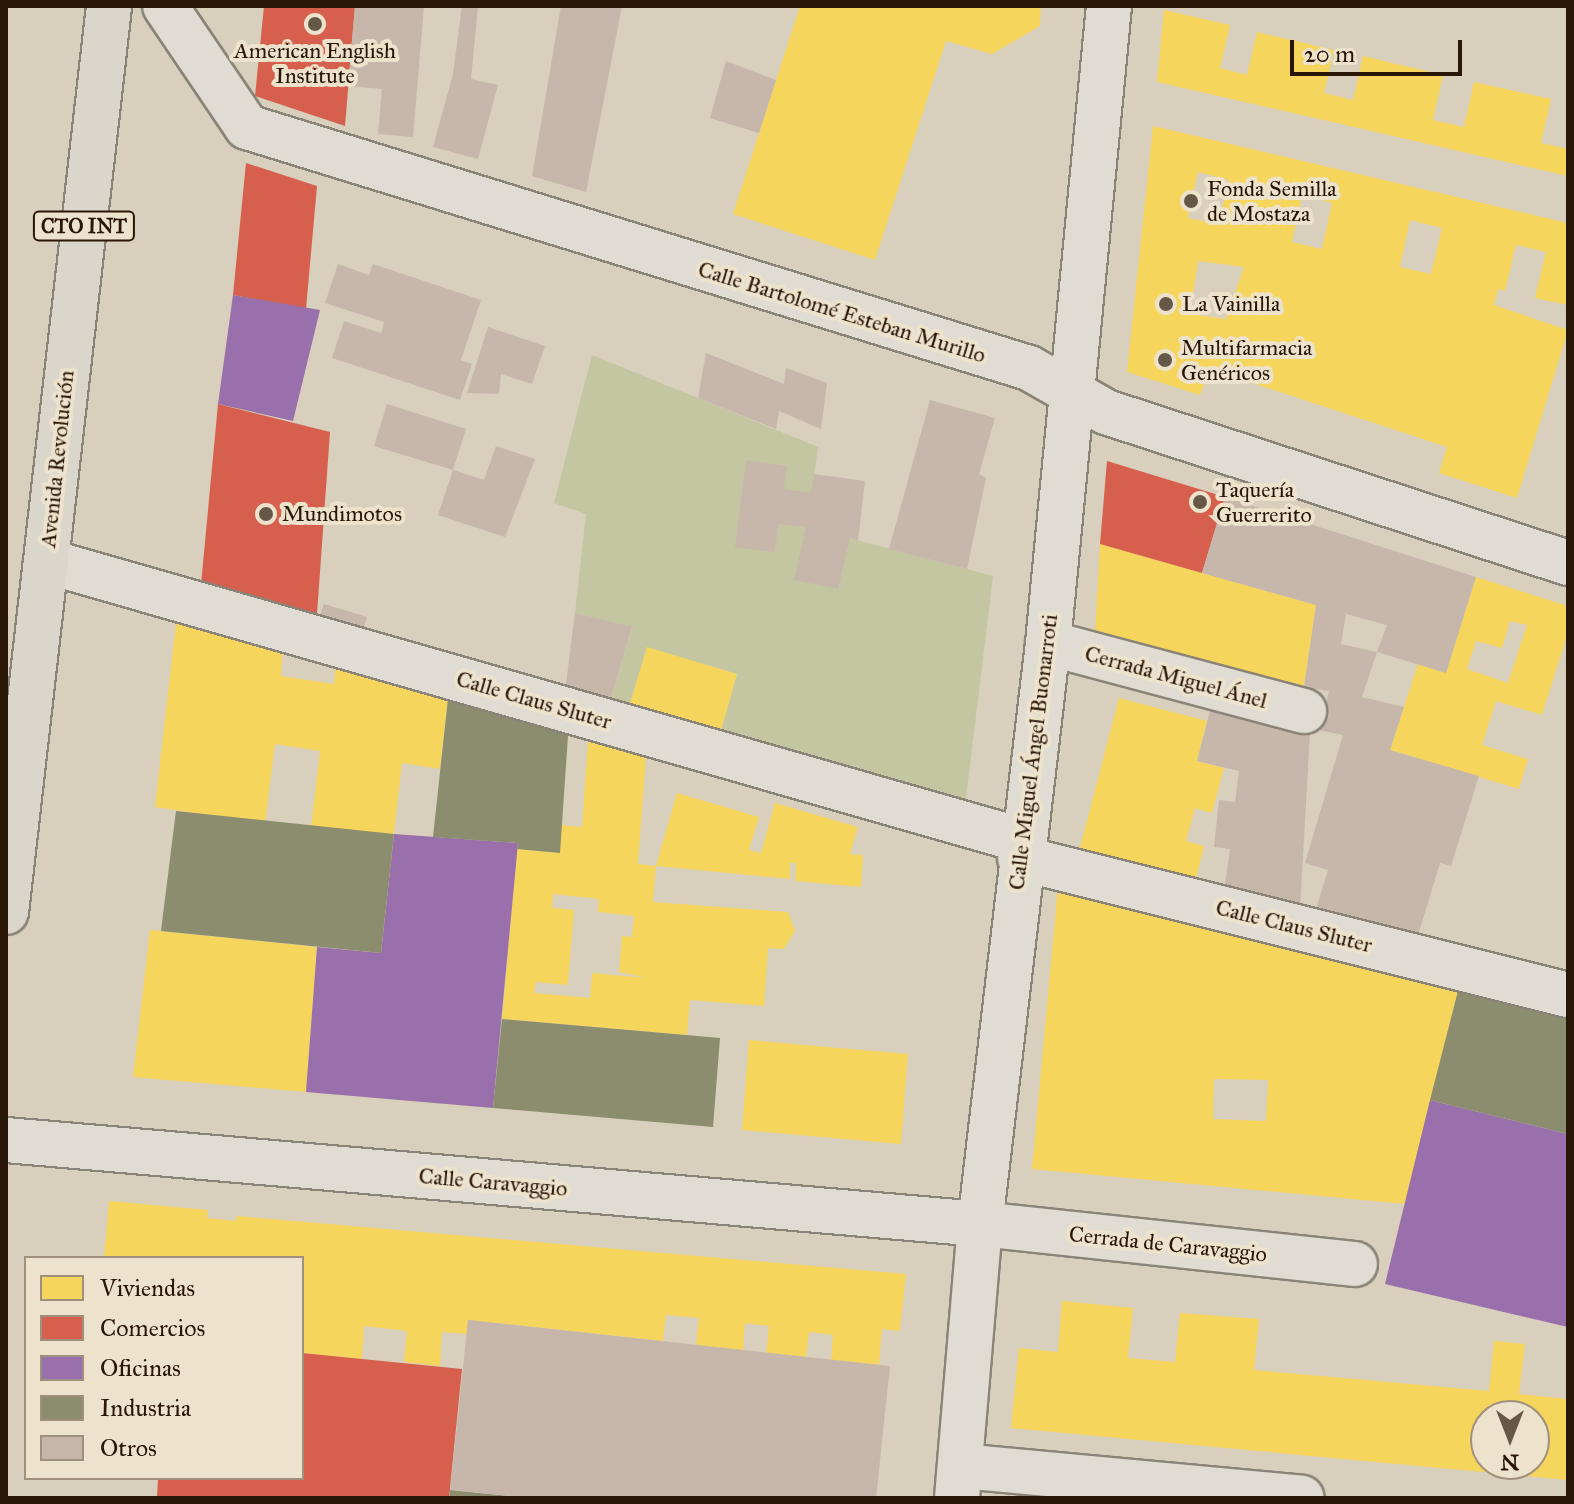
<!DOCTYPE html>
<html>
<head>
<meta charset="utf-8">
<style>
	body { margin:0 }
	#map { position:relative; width:1574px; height:1504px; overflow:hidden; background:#d8cfbc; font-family:"IM FELL Great Primer",serif }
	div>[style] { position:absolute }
	.green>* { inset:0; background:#c4c5a1 }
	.homes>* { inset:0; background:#f6d55c }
	.shops>* { inset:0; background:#d6604d }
	.offices>* { inset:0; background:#9970ab }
	.industry>* { inset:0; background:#8c8c6e }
	.building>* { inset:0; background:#c7b7ab }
	.roads { filter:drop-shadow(2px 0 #8a8377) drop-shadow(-2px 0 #8a8377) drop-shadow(0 2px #8a8377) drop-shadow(0 -2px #8a8377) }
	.street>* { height:44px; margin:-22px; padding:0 22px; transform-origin:22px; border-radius:22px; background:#e0dcd3 }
	.primary>* { height:44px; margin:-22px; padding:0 22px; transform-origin:22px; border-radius:22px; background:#dbd6cb }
	.dots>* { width:22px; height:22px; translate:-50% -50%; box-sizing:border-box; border:4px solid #ede2cc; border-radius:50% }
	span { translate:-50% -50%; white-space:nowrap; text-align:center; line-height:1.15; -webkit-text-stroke:8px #ede2cc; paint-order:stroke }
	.shield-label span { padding:2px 6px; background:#ede2cc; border:2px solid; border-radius:6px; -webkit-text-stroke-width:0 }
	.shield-label { font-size:20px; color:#291606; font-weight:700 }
	.poi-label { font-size:22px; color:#291606 }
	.left { translate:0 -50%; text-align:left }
	.street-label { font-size:22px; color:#291606 }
	.frame { position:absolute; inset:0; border:8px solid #291606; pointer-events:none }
	.legend { position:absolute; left:24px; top:1256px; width:280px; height:224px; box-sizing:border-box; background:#ede2cc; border:2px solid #9f907d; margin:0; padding:10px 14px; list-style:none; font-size:24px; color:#291606 }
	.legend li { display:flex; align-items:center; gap:16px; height:40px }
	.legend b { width:40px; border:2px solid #9f907d }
	.north { position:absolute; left:1470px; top:1400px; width:80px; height:80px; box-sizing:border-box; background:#ede2cc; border:2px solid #9f907d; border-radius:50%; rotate:180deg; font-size:22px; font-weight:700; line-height:32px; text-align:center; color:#291606 }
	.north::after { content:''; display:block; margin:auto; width:28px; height:36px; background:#665746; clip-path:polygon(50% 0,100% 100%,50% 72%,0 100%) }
	.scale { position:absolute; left:1290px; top:40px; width:172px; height:36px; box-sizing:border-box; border:4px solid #291606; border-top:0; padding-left:10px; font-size:24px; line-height:28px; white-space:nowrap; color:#291606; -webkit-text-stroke:6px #ede2cc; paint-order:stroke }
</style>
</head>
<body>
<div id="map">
	<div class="green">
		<i style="clip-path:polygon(592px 355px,818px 447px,807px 527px,993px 576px,964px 814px,717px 744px,737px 674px,647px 648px,626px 717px,607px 711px,632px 628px,575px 613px,586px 514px,554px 503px)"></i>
	</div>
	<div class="homes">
		<i style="clip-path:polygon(800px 6px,1041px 6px,1040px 26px,992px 54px,946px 41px,875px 260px,733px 214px)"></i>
		<i style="clip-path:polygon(1164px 10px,1230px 25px,1220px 68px,1247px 75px,1257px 32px,1334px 50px,1324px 93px,1353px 100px,1363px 56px,1443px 75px,1433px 120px,1464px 127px,1474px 82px,1551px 99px,1541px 143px,1568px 149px,1568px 176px,1157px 82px)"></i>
		<i style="clip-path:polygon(evenodd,1153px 126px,1568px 223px,1568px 305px,1535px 298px,1546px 252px,1516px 245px,1505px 291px,1498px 289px,1494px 305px,1568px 330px,1517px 498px,1439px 473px,1447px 447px,1210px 369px,1200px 395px,1127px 372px,1153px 126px,1198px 172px,1229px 180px,1218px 224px,1188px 218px,1198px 172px,1153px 126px,1302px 195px,1332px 203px,1322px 249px,1292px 242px,1302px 195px,1153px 126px,1410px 220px,1442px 228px,1431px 274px,1400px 267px,1410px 220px,1153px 126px,1198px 261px,1244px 267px,1226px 319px,1190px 314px,1198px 261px)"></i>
		<i style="clip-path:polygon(1100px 544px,1316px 605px,1304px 687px,1095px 635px)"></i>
		<i style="clip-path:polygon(evenodd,1476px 577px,1568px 606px,1568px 632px,1542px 715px,1496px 701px,1482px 745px,1528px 759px,1519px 789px,1390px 750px,1418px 664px,1446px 673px,1476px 577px,1510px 621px,1527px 625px,1508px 683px,1467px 669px,1476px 641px,1502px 648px,1510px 621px)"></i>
		<i style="clip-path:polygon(177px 614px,283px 645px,281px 676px,334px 684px,336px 656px,449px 689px,440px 769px,402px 763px,394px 834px,311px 828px,320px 751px,275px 744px,265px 824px,155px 807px)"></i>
		<i style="clip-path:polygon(647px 647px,737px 674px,717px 744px,626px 717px)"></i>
		<i style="clip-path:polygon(1119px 698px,1207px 721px,1197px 761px,1224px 768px,1212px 813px,1195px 808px,1186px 841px,1204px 846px,1195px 884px,1078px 855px)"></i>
		<i style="clip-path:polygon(evenodd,589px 727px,647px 744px,638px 864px,656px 866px,677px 793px,759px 817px,749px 850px,761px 853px,775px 803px,858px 827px,850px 854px,863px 855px,861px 887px,795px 881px,796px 863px,790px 863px,790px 879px,656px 866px,653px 902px,788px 912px,795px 931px,784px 949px,768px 948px,764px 1006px,690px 1000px,687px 1035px,502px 1019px,517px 849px,560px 853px,561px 825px,582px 827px,589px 727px,553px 894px,599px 899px,598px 912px,634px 916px,632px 937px,622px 936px,619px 972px,647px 978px,592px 973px,590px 998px,534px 993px,536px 982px,568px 985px,574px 910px,552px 908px,553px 894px)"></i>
		<i style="clip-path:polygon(evenodd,1058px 886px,1459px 987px,1405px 1204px,1032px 1169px,1058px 886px,1214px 1079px,1268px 1080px,1266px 1121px,1213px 1119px,1214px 1079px)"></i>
		<i style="clip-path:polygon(150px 930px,317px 947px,306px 1092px,133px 1077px)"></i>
		<i style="clip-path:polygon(749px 1040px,908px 1054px,901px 1144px,742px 1130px)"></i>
		<i style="clip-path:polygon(109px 1201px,208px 1210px,207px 1218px,236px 1221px,237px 1216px,906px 1274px,900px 1331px,882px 1329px,879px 1365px,831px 1360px,833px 1335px,809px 1332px,806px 1358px,766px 1354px,769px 1326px,745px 1323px,743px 1351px,696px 1346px,699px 1318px,666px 1315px,663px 1341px,468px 1320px,467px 1334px,442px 1332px,440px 1366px,404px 1362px,407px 1331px,364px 1326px,362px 1359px,302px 1353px,302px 1258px,104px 1258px)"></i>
		<i style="clip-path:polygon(evenodd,1062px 1301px,1133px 1308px,1128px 1358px,1175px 1362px,1180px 1313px,1259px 1319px,1254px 1370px,1489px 1391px,1494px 1341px,1525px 1344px,1519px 1394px,1568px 1399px,1568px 1480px,1011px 1428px,1019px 1348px,1058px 1352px,1062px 1301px,1486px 1416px,1534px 1416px,1534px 1464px,1486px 1464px,1486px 1416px)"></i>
	</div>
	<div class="shops">
		<i style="clip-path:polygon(264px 6px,355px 6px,345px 126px,255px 96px)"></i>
		<i style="clip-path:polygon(246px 163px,317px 186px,306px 309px,233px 295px)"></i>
		<i style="clip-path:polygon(218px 404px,330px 432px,316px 628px,200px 595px)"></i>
		<i style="clip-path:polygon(1107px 461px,1225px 497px,1202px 573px,1100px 544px)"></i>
		<i style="clip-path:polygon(302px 1353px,462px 1369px,449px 1498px,157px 1498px,158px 1478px,302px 1478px)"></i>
	</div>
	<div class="offices">
		<i style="clip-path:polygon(233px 295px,320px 310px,293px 421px,218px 404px)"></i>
		<i style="clip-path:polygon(394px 834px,518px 843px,493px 1108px,306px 1092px,317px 947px,381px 953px)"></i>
		<i style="clip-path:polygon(1430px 1100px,1568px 1134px,1568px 1327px,1385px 1284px)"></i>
	</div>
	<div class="industry">
		<i style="clip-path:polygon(449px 689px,569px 721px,560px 853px,517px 849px,518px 843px,433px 837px)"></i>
		<i style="clip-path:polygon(176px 811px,394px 834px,381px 953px,161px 931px)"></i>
		<i style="clip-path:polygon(1459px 987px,1568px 1015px,1568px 1134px,1430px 1100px)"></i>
		<i style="clip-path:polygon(502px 1019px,720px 1038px,713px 1127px,493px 1108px)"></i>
		<i style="clip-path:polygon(450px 1490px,510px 1496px,509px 1498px,449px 1498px)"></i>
	</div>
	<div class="building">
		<i style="clip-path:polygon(355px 6px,424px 6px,413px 137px,378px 134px,382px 89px,348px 86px)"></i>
		<i style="clip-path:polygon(462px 6px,478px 6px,471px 79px,498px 85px,478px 159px,433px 147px,453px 74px)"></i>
		<i style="clip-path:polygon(561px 6px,622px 6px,586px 192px,532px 176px)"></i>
		<i style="clip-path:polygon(726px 61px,776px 80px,759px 133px,710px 118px)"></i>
		<i style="clip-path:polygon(338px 264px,369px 275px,373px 264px,481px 300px,461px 360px,472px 364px,460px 400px,332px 358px,344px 321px,381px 333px,384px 322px,325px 303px)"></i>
		<i style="clip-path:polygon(488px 327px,545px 346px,532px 384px,501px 374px,499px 394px,467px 393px)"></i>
		<i style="clip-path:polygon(706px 353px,784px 384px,786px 368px,827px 383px,821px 429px,779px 411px,776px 429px,698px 398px)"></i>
		<i style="clip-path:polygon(930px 400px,995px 418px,979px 474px,986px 478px,967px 569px,889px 549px)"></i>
		<i style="clip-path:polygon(387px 404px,466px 429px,453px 470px,374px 446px)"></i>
		<i style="clip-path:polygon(496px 446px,535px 459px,505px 537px,438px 515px,453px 470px,484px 480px)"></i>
		<i style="clip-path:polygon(746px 460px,787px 466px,784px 489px,811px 493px,814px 474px,865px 481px,858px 541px,850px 538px,838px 589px,794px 580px,806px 527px,778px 524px,775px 552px,735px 547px)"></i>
		<i style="clip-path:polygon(1225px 497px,1476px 577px,1446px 673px,1377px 652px,1387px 625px,1346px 614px,1341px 644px,1377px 652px,1362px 697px,1404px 707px,1390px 750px,1479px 776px,1451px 866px,1440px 863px,1418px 935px,1315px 912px,1328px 870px,1305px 863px,1343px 735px,1319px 730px,1329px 691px,1304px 687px,1316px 605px,1202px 573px)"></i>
		<i style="clip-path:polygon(324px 604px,367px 617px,360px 641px,316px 628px)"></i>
		<i style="clip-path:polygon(575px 613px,632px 627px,607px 711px,564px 700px)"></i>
		<i style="clip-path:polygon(1211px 707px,1310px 733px,1300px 909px,1224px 891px,1230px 849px,1214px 847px,1219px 800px,1235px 802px,1239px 771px,1197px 761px)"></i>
		<i style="clip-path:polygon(468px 1320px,890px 1366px,876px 1498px,529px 1498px,450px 1490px)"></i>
	</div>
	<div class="roads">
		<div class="street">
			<i style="left:165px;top:6px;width:146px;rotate:55.9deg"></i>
			<i style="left:247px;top:127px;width:818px;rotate:17.13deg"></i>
			<i style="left:1029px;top:368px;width:89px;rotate:29.7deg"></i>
			<i style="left:1106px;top:412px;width:486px;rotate:18.1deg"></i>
			<i style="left:46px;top:561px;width:1014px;rotate:15.97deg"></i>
			<i style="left:1048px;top:643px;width:265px;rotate:14.9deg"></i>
			<i style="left:1020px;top:858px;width:565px;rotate:14.04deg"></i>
			<i style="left:6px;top:1140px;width:978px;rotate:4.93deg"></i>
			<i style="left:980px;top:1224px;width:377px;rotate:6.1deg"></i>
			<i style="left:960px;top:1466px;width:343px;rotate:5.3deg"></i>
			<i style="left:957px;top:1498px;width:275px;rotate:-85.2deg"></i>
			<i style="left:980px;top:1224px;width:585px;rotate:-83.32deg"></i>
			<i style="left:1048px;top:643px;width:640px;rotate:-84.53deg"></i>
		</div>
		<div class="primary">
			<i style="left:6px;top:912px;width:912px;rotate:-83.51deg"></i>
		</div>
	</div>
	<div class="dots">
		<i style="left:315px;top:24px;background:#665746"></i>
		<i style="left:1191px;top:201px;background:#665746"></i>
		<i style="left:1166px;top:304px;background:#665746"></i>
		<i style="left:1165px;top:360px;background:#665746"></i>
		<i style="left:1200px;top:502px;background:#665746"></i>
		<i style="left:266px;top:514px;background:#665746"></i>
	</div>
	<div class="shield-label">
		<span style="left:84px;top:226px">CTO INT</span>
	</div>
	<div class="poi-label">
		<span style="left:315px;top:63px">American English<br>Institute</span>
		<span class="left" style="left:1207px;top:201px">Fonda Semilla<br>de Mostaza</span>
		<span class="left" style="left:1182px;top:304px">La Vainilla</span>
		<span class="left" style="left:1181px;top:360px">Multifarmacia<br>Genéricos</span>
		<span class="left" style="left:1216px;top:502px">Taquería<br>Guerrerito</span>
		<span class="left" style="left:282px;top:514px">Mundimotos</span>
	</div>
	<div class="street-label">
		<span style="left:842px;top:312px;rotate:17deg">Calle Bartolomé Esteban Murillo</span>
		<span style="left:57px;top:459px;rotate:-84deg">Avenida Revolución</span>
		<span style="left:1176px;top:677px;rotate:15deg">Cerrada Miguel Ánel</span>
		<span style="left:534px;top:700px;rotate:16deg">Calle Claus Sluter</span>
		<span style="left:1033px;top:752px;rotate:-83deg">Calle Miguel Ángel Buonarroti</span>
		<span style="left:1294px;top:926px;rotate:14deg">Calle Claus Sluter</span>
		<span style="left:493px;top:1182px;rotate:5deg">Calle Caravaggio</span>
		<span style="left:1168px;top:1244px;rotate:6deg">Cerrada de Caravaggio</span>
	</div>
	<div class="frame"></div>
	<ul class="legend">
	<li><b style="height:22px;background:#f6d55c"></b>Viviendas</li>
	<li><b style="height:22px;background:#d6604d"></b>Comercios</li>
	<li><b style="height:22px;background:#9970ab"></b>Oficinas</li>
	<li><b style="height:22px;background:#8c8c6e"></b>Industria</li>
	<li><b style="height:22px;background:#c7b7ab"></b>Otros</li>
	</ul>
	<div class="north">N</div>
	<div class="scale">20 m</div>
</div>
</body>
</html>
